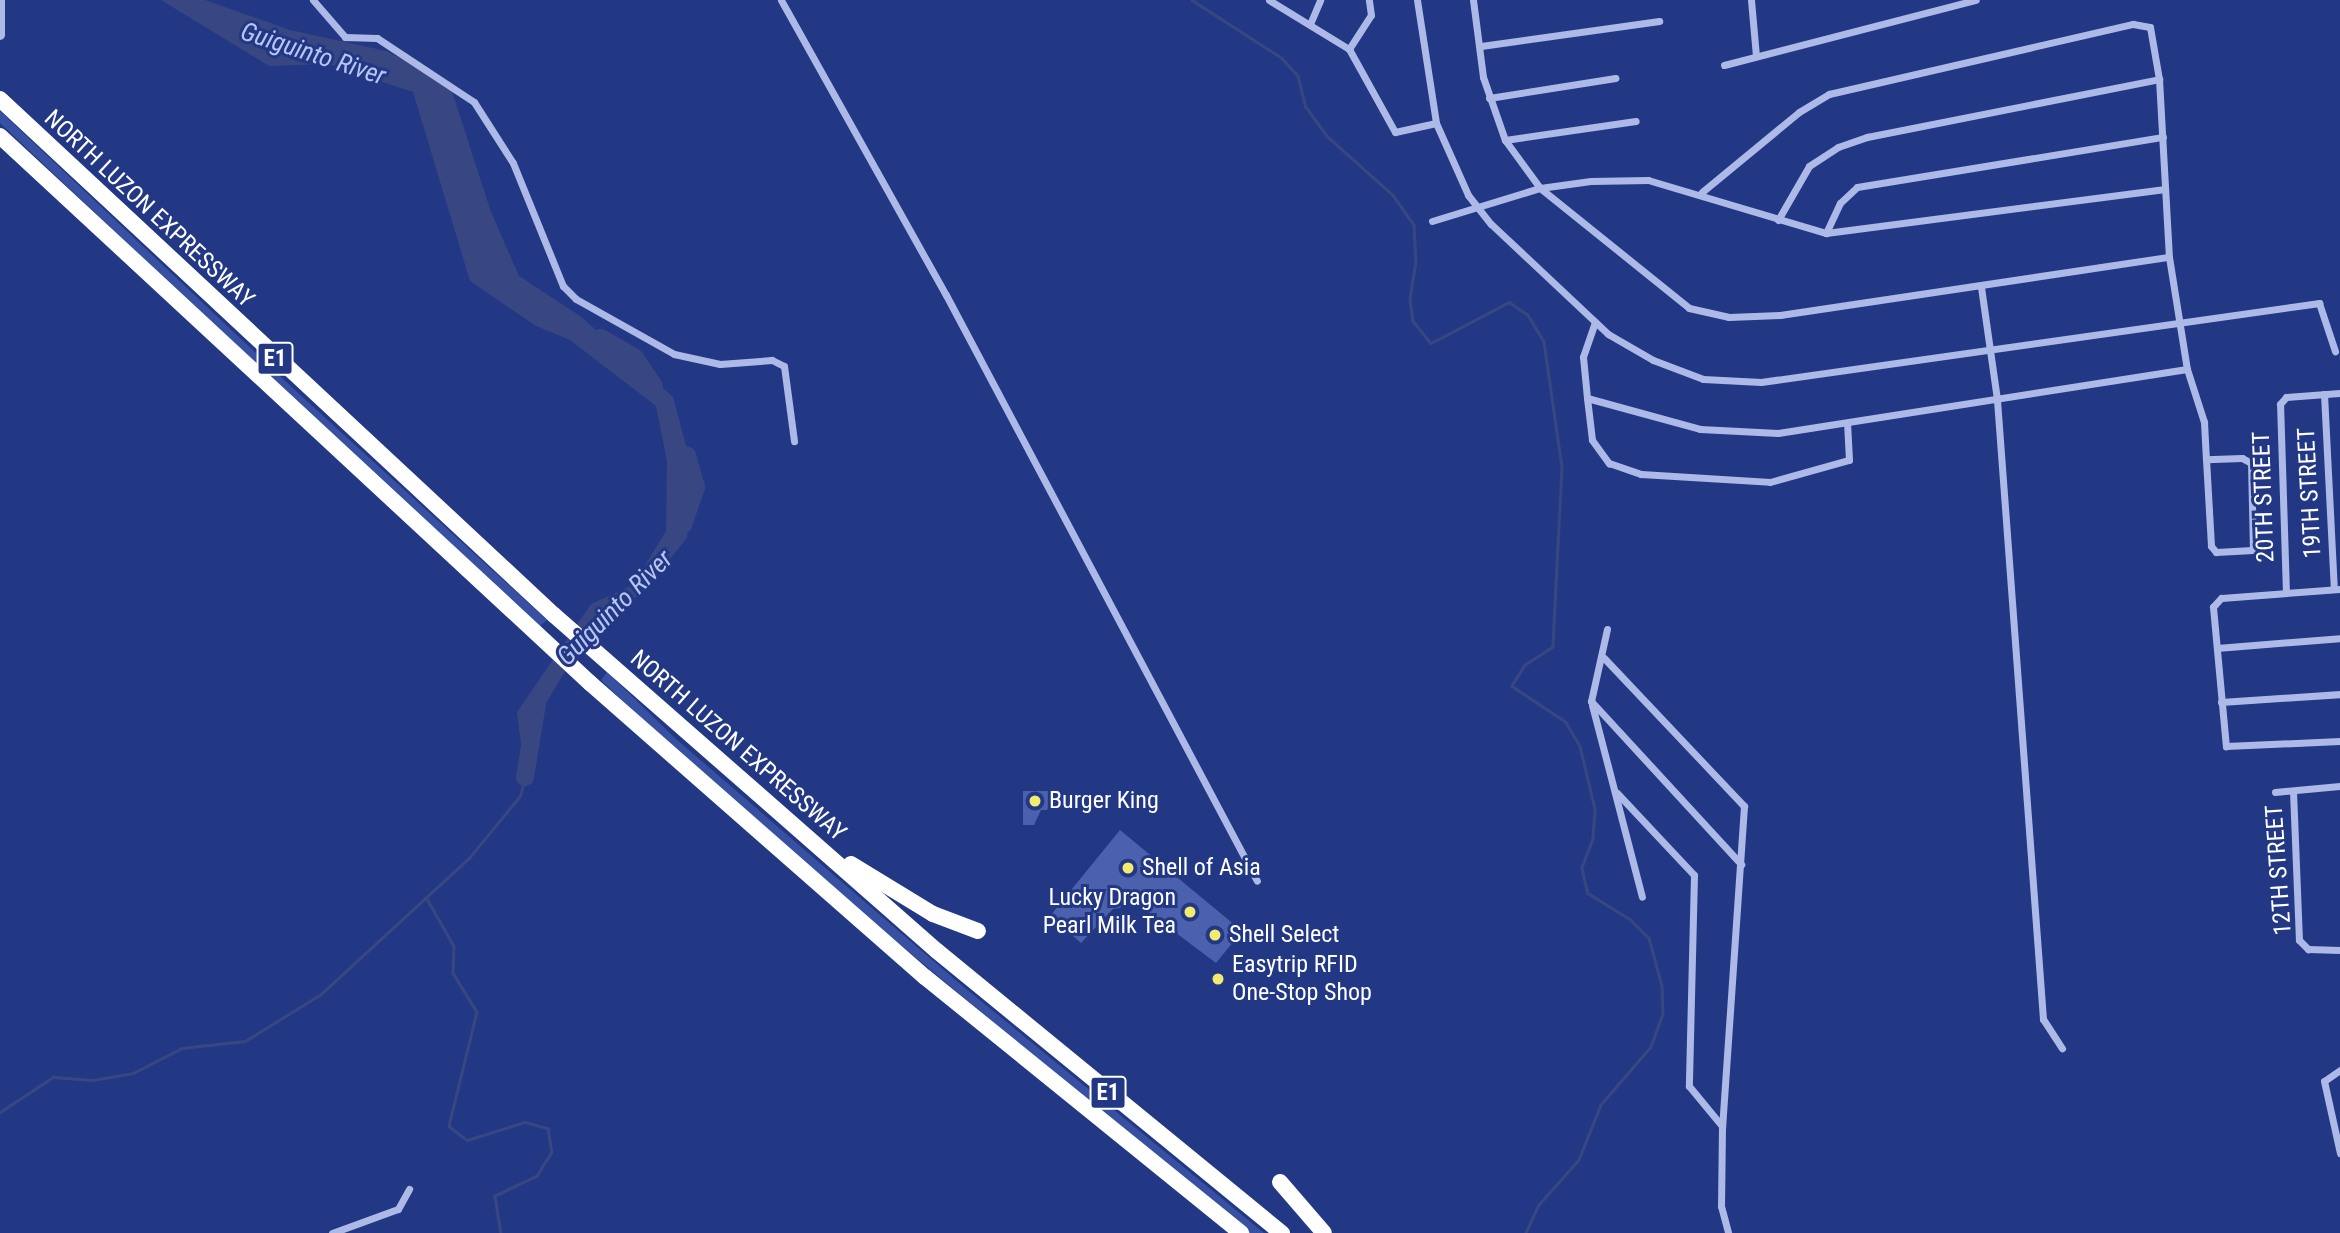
<!DOCTYPE html>
<html>
<head>
<meta charset="utf-8">
<style>
	body { margin:0 }
	#map { position:relative; width:2340px; height:1233px; overflow:hidden; background:#233885; font-family:"Roboto Condensed",sans-serif }
	div>[style] { position:absolute }
	.green>* { inset:0; background:#3750a2 }
	.water>* { inset:0; background:#384781 }
	.stream>* { height:2.5px; margin:-1.25px; padding:0 1.25px; transform-origin:1.25px; border-radius:1.25px; background:#384781 }
	.river>* { height:18px; margin:-9px; padding:0 9px; transform-origin:9px; border-radius:9px; background:#384781 }
	.building>* { inset:0; background:#4b61ad }
	.minor>* { height:7px; margin:-3.5px; padding:0 3.5px; transform-origin:3.5px; border-radius:3.5px; background:#adbae8 }
	.tertiary>* { height:10px; margin:-5px; padding:0 5px; transform-origin:5px; border-radius:5px; background:#adbae8 }
	.motorway>* { height:16px; margin:-8px; padding:0 8px; transform-origin:8px; border-radius:8px; background:#fff }
	.dots>* { width:19px; height:19px; translate:-50% -50%; box-sizing:border-box; border:4px solid #233885; border-radius:50% }
	span { translate:-50% -50%; white-space:nowrap; text-align:center; line-height:1.15; -webkit-text-stroke:6px #233885; paint-order:stroke }
	.shield-label span { padding:2px 5px; background:#233885; border:2px solid; border-radius:5px; -webkit-text-stroke-width:0 }
	.shield-label { font-size:23px; color:#fff; font-weight:700 }
	.street-label { font-size:24px; color:#fff }
	.poi-label { font-size:24px; color:#fff }
	.left { translate:0 -50%; text-align:left }
	.right { translate:-100% -50%; text-align:right }
	.water-label { font-size:26px; color:#b8c5f0; font-style:italic }
</style>
</head>
<body>
<div id="map">
	<div class="green">
		<i style="clip-path:polygon(0 111px,298px 393px,547px 620px,540px 626px,300px 406px,0 123px)"></i>
		<i style="clip-path:polygon(607px 672px,676px 739px,959px 983px,1264px 1233px,1247px 1233px,861px 912px,670px 746px,601px 680px)"></i>
	</div>
	<div class="water">
		<i style="clip-path:polygon(161px 0,205px 0,290px 30px,386px 51px,449px 82px,491px 212px,519px 276px,580px 316px,673px 397px,694px 475px,687px 538px,642px 593px,593px 625px,528px 733px,525px 777px,517px 712px,591px 604px,633px 585px,666px 531px,667px 461px,656px 406px,570px 340px,536px 326px,470px 281px,413px 92px,328px 64px,269px 66px)"></i>
	</div>
	<div class="stream">
		<i style="left:1192px;top:0;width:107px;rotate:32.8deg"></i>
		<i style="left:1282px;top:58px;width:24px;rotate:48deg"></i>
		<i style="left:1298px;top:76px;width:32px;rotate:76deg"></i>
		<i style="left:1306px;top:107px;width:37px;rotate:54deg"></i>
		<i style="left:1328px;top:137px;width:87px;rotate:41.7deg"></i>
		<i style="left:1393px;top:195px;width:37px;rotate:55deg"></i>
		<i style="left:1414px;top:225px;width:36px;rotate:87deg"></i>
		<i style="left:1416px;top:261px;width:37px;rotate:99deg"></i>
		<i style="left:1410px;top:298px;width:23px;rotate:83deg"></i>
		<i style="left:1413px;top:321px;width:28px;rotate:51deg"></i>
		<i style="left:1431px;top:343px;width:88px;rotate:-27.7deg"></i>
		<i style="left:1509px;top:302px;width:23px;rotate:34deg"></i>
		<i style="left:1528px;top:315px;width:31px;rotate:59deg"></i>
		<i style="left:1544px;top:342px;width:126px;rotate:81.8deg"></i>
		<i style="left:1562px;top:467px;width:180px;rotate:92.9deg"></i>
		<i style="left:1553px;top:647px;width:33px;rotate:147deg"></i>
		<i style="left:1525px;top:665px;width:25px;rotate:122deg"></i>
		<i style="left:1512px;top:686px;width:65px;rotate:33.7deg"></i>
		<i style="left:1566px;top:722px;width:28px;rotate:60deg"></i>
		<i style="left:1580px;top:746px;width:65px;rotate:76.6deg"></i>
		<i style="left:1595px;top:809px;width:30px;rotate:94deg"></i>
		<i style="left:1593px;top:839px;width:31px;rotate:111deg"></i>
		<i style="left:1582px;top:868px;width:26px;rotate:77deg"></i>
		<i style="left:1588px;top:893px;width:51px;rotate:32.1deg"></i>
		<i style="left:1631px;top:920px;width:25px;rotate:45deg"></i>
		<i style="left:1649px;top:938px;width:50px;rotate:74.8deg"></i>
		<i style="left:1662px;top:986px;width:28px;rotate:88deg"></i>
		<i style="left:1663px;top:1014px;width:35px;rotate:110deg"></i>
		<i style="left:1651px;top:1047px;width:77px;rotate:130.8deg"></i>
		<i style="left:1601px;top:1105px;width:59px;rotate:111.8deg"></i>
		<i style="left:1579px;top:1160px;width:60px;rotate:131.6deg"></i>
		<i style="left:1539px;top:1205px;width:31px;rotate:115deg"></i>
		<i style="left:426px;top:897px;width:56px;rotate:60.3deg"></i>
		<i style="left:454px;top:946px;width:27px;rotate:92deg"></i>
		<i style="left:453px;top:973px;width:46px;rotate:58.4deg"></i>
		<i style="left:477px;top:1012px;width:117px;rotate:103.8deg"></i>
		<i style="left:449px;top:1126px;width:23px;rotate:38deg"></i>
		<i style="left:467px;top:1140px;width:61px;rotate:-17.2deg"></i>
		<i style="left:525px;top:1122px;width:24px;rotate:15deg"></i>
		<i style="left:548px;top:1128px;width:24px;rotate:81deg"></i>
		<i style="left:552px;top:1152px;width:28px;rotate:122deg"></i>
		<i style="left:537px;top:1176px;width:47px;rotate:154.5deg"></i>
		<i style="left:495px;top:1196px;width:37px;rotate:81deg"></i>
		<i style="left:0;top:1112px;width:64px;rotate:-33.4deg"></i>
		<i style="left:53px;top:1077px;width:40px;rotate:4.3deg"></i>
		<i style="left:93px;top:1080px;width:41px;rotate:-9.9deg"></i>
		<i style="left:133px;top:1073px;width:55px;rotate:-27deg"></i>
		<i style="left:182px;top:1048px;width:63px;rotate:-6.3deg"></i>
		<i style="left:245px;top:1041px;width:89px;rotate:-31.7deg"></i>
		<i style="left:321px;top:994px;width:201px;rotate:-42.6deg"></i>
		<i style="left:469px;top:858px;width:80px;rotate:-50.6deg"></i>
		<i style="left:520px;top:796px;width:20px;rotate:-75deg"></i>
	</div>
	<div class="river">
		<i style="left:601px;top:338px;width:39px;rotate:30deg"></i>
		<i style="left:635px;top:358px;width:34px;rotate:56deg"></i>
		<i style="left:683px;top:525px;width:40px;rotate:-71.1deg"></i>
		<i style="left:696px;top:487px;width:33px;rotate:-106deg"></i>
		<i style="left:525px;top:777px;width:80px;rotate:-80.7deg"></i>
	</div>
	<div class="building">
		<i style="clip-path:polygon(1023px 791px,1048px 791px,1048px 810px,1041px 810px,1034px 825px,1023px 825px)"></i>
		<i style="clip-path:polygon(1120px 830px,1242px 931px,1216px 963px,1139px 905px,1113px 909px,1081px 943px,1050px 916px)"></i>
	</div>
	<div class="minor">
		<i style="left:313px;top:0;width:49px;rotate:49.1deg"></i>
		<i style="left:345px;top:37px;width:32px;rotate:2deg"></i>
		<i style="left:377px;top:38px;width:116px;rotate:33.4deg"></i>
		<i style="left:474px;top:102px;width:72px;rotate:57.4deg"></i>
		<i style="left:513px;top:163px;width:133px;rotate:67.9deg"></i>
		<i style="left:563px;top:286px;width:18px;rotate:45deg"></i>
		<i style="left:576px;top:299px;width:112px;rotate:29.3deg"></i>
		<i style="left:674px;top:354px;width:47px;rotate:12.3deg"></i>
		<i style="left:720px;top:364px;width:52px;rotate:-4.4deg"></i>
		<i style="left:772px;top:360px;width:13px;rotate:27deg"></i>
		<i style="left:784px;top:366px;width:76px;rotate:82.4deg"></i>
		<i style="left:781px;top:0;width:338px;rotate:60.8deg"></i>
		<i style="left:946px;top:295px;width:663px;rotate:62.04deg"></i>
		<i style="left:1269px;top:0;width:94px;rotate:31.5deg"></i>
		<i style="left:1349px;top:49px;width:95px;rotate:61deg"></i>
		<i style="left:1395px;top:132px;width:42px;rotate:-12.4deg"></i>
		<i style="left:1417px;top:0;width:124px;rotate:81.2deg"></i>
		<i style="left:1436px;top:123px;width:79px;rotate:66deg"></i>
		<i style="left:1468px;top:195px;width:37px;rotate:52deg"></i>
		<i style="left:1491px;top:224px;width:161px;rotate:43.2deg"></i>
		<i style="left:1608px;top:334px;width:52px;rotate:30deg"></i>
		<i style="left:1653px;top:360px;width:53px;rotate:20.8deg"></i>
		<i style="left:1703px;top:379px;width:58px;rotate:3deg"></i>
		<i style="left:1761px;top:382px;width:564px;rotate:-8.06deg"></i>
		<i style="left:2319px;top:303px;width:51px;rotate:71.6deg"></i>
		<i style="left:1473px;top:0;width:78px;rotate:82.6deg"></i>
		<i style="left:1483px;top:77px;width:67px;rotate:70.8deg"></i>
		<i style="left:1505px;top:140px;width:59px;rotate:53.9deg"></i>
		<i style="left:1540px;top:188px;width:191px;rotate:38.8deg"></i>
		<i style="left:1689px;top:308px;width:41px;rotate:12.7deg"></i>
		<i style="left:1729px;top:317px;width:51px;rotate:-2.2deg"></i>
		<i style="left:1780px;top:315px;width:393px;rotate:-8.5deg"></i>
		<i style="left:1751px;top:0;width:56px;rotate:84.9deg"></i>
		<i style="left:1310px;top:24px;width:26px;rotate:-67deg"></i>
		<i style="left:1481px;top:46px;width:180px;rotate:-8deg"></i>
		<i style="left:1349px;top:49px;width:40px;rotate:-57.1deg"></i>
		<i style="left:1371px;top:15px;width:15px;rotate:-98deg"></i>
		<i style="left:1724px;top:65px;width:260px;rotate:-14.5deg"></i>
		<i style="left:1489px;top:98px;width:128px;rotate:-9deg"></i>
		<i style="left:1505px;top:140px;width:132px;rotate:-8.3deg"></i>
		<i style="left:1702px;top:192px;width:126px;rotate:-39.5deg"></i>
		<i style="left:1799px;top:112px;width:35px;rotate:-31deg"></i>
		<i style="left:1829px;top:94px;width:312px;rotate:-13deg"></i>
		<i style="left:2133px;top:24px;width:17px;rotate:10deg"></i>
		<i style="left:2150px;top:27px;width:53px;rotate:80.2deg"></i>
		<i style="left:2159px;top:79px;width:178px;rotate:86.8deg"></i>
		<i style="left:2169px;top:257px;width:113px;rotate:80.9deg"></i>
		<i style="left:2187px;top:369px;width:56px;rotate:72.2deg"></i>
		<i style="left:2204px;top:422px;width:37px;rotate:87deg"></i>
		<i style="left:2206px;top:459px;width:87px;rotate:86.7deg"></i>
		<i style="left:2211px;top:546px;width:8px;rotate:50deg"></i>
		<i style="left:2216px;top:552px;width:37px;rotate:-3deg"></i>
		<i style="left:2253px;top:550px;width:87px;rotate:-91.3deg"></i>
		<i style="left:2251px;top:463px;width:10px;rotate:-151deg"></i>
		<i style="left:2242px;top:458px;width:36px;rotate:178deg"></i>
		<i style="left:1778px;top:220px;width:62px;rotate:-60.1deg"></i>
		<i style="left:1809px;top:166px;width:35px;rotate:-33deg"></i>
		<i style="left:1838px;top:147px;width:31px;rotate:-19deg"></i>
		<i style="left:1867px;top:137px;width:298px;rotate:-11.2deg"></i>
		<i style="left:1432px;top:221px;width:113px;rotate:-17deg"></i>
		<i style="left:1540px;top:188px;width:51px;rotate:-7.8deg"></i>
		<i style="left:1591px;top:181px;width:57px;rotate:-1deg"></i>
		<i style="left:1648px;top:180px;width:186px;rotate:16.6deg"></i>
		<i style="left:1826px;top:233px;width:342px;rotate:-7.4deg"></i>
		<i style="left:1826px;top:233px;width:33px;rotate:-65deg"></i>
		<i style="left:1840px;top:203px;width:23px;rotate:-43deg"></i>
		<i style="left:1857px;top:187px;width:310px;rotate:-9.3deg"></i>
		<i style="left:1981px;top:287px;width:114px;rotate:81.9deg"></i>
		<i style="left:1997px;top:400px;width:621px;rotate:85.75deg"></i>
		<i style="left:2043px;top:1019px;width:35px;rotate:57deg"></i>
		<i style="left:1595px;top:322px;width:37px;rotate:109deg"></i>
		<i style="left:1583px;top:357px;width:41px;rotate:84.4deg"></i>
		<i style="left:1587px;top:398px;width:42px;rotate:83.2deg"></i>
		<i style="left:1592px;top:440px;width:29px;rotate:54deg"></i>
		<i style="left:1609px;top:463px;width:34px;rotate:19deg"></i>
		<i style="left:1641px;top:474px;width:129px;rotate:3.5deg"></i>
		<i style="left:1770px;top:482px;width:82px;rotate:-15.6deg"></i>
		<i style="left:1849px;top:460px;width:35px;rotate:-93deg"></i>
		<i style="left:2324px;top:394px;width:195px;rotate:87.1deg"></i>
		<i style="left:1587px;top:398px;width:117px;rotate:15.3deg"></i>
		<i style="left:1700px;top:429px;width:78px;rotate:2.9deg"></i>
		<i style="left:1778px;top:433px;width:414px;rotate:-8.9deg"></i>
		<i style="left:2340px;top:589px;width:119px;rotate:175.7deg"></i>
		<i style="left:2221px;top:598px;width:12px;rotate:132deg"></i>
		<i style="left:2213px;top:607px;width:140px;rotate:84.7deg"></i>
		<i style="left:2226px;top:746px;width:114px;rotate:-2.5deg"></i>
		<i style="left:2286px;top:593px;width:189px;rotate:-91.8deg"></i>
		<i style="left:2280px;top:404px;width:9px;rotate:-49deg"></i>
		<i style="left:2286px;top:397px;width:54px;rotate:-4.2deg"></i>
		<i style="left:1607px;top:629px;width:74px;rotate:102.5deg"></i>
		<i style="left:1591px;top:701px;width:222px;rotate:47.4deg"></i>
		<i style="left:2217px;top:648px;width:123px;rotate:-4.6deg"></i>
		<i style="left:1604px;top:658px;width:204px;rotate:46.6deg"></i>
		<i style="left:1744px;top:806px;width:321px;rotate:93.9deg"></i>
		<i style="left:1722px;top:1126px;width:80px;rotate:90.7deg"></i>
		<i style="left:1721px;top:1206px;width:28px;rotate:75deg"></i>
		<i style="left:2221px;top:702px;width:119px;rotate:-3.8deg"></i>
		<i style="left:1592px;top:705px;width:198px;rotate:75.4deg"></i>
		<i style="left:2293px;top:791px;width:149px;rotate:87.7deg"></i>
		<i style="left:2299px;top:940px;width:13px;rotate:45deg"></i>
		<i style="left:2308px;top:949px;width:32px;rotate:2deg"></i>
		<i style="left:2275px;top:792px;width:65px;rotate:-5.3deg"></i>
		<i style="left:1617px;top:793px;width:112px;rotate:46.8deg"></i>
		<i style="left:1694px;top:875px;width:211px;rotate:91.4deg"></i>
		<i style="left:1689px;top:1086px;width:52px;rotate:50.5deg"></i>
		<i style="left:2340px;top:1070px;width:19px;rotate:145deg"></i>
		<i style="left:2324px;top:1081px;width:74px;rotate:77.5deg"></i>
		<i style="left:332px;top:1233px;width:70px;rotate:-20deg"></i>
		<i style="left:398px;top:1209px;width:23px;rotate:-61deg"></i>
	</div>
	<div class="tertiary">
		<i style="left:0;top:35px;width:35px;rotate:-90deg"></i>
	</div>
	<div class="motorway">
		<i style="left:0;top:99px;width:757px;rotate:42.97deg"></i>
		<i style="left:554px;top:615px;width:509px;rotate:41.26deg"></i>
		<i style="left:937px;top:951px;width:446px;rotate:39.3deg"></i>
		<i style="left:0;top:136px;width:805px;rotate:42.83deg"></i>
		<i style="left:590px;top:683px;width:446px;rotate:41.3deg"></i>
		<i style="left:925px;top:977px;width:407px;rotate:39deg"></i>
		<i style="left:851px;top:864px;width:96px;rotate:31.4deg"></i>
		<i style="left:933px;top:914px;width:48px;rotate:20.7deg"></i>
		<i style="left:1280px;top:1182px;width:67px;rotate:49.2deg"></i>
	</div>
	<div class="dots">
		<i style="left:1035px;top:801px;background:#f3eb70"></i>
		<i style="left:1128px;top:868px;background:#f3eb70"></i>
		<i style="left:1190px;top:912px;background:#f3eb70"></i>
		<i style="left:1215px;top:935px;background:#f3eb70"></i>
		<i style="left:1218px;top:979px;background:#f3eb70"></i>
	</div>
	<div class="shield-label">
		<span style="left:275px;top:359px">E1</span>
		<span style="left:1108px;top:1093px">E1</span>
	</div>
	<div class="street-label">
		<span style="left:149px;top:209px;rotate:43deg">NORTH LUZON EXPRESSWAY</span>
		<span style="left:2310px;top:493px;rotate:-93deg">19TH STREET</span>
		<span style="left:2264px;top:497px;rotate:-92deg">20TH STREET</span>
		<span style="left:738px;top:746px;rotate:41deg">NORTH LUZON EXPRESSWAY</span>
		<span style="left:2279px;top:870px;rotate:-94deg">12TH STREET</span>
	</div>
	<div class="poi-label">
		<span class="left" style="left:1049px;top:801px">Burger King</span>
		<span class="left" style="left:1142px;top:868px">Shell of Asia</span>
		<span class="right" style="left:1176px;top:912px">Lucky Dragon<br>Pearl Milk Tea</span>
		<span class="left" style="left:1229px;top:935px">Shell Select</span>
		<span class="left" style="left:1232px;top:979px">Easytrip RFID<br>One-Stop Shop</span>
	</div>
	<div class="water-label">
		<span style="left:313px;top:54px;rotate:18deg">Guiguinto River</span>
		<span style="left:615px;top:608px;rotate:-45deg">Guiguinto River</span>
	</div>
</div>
</body>
</html>
